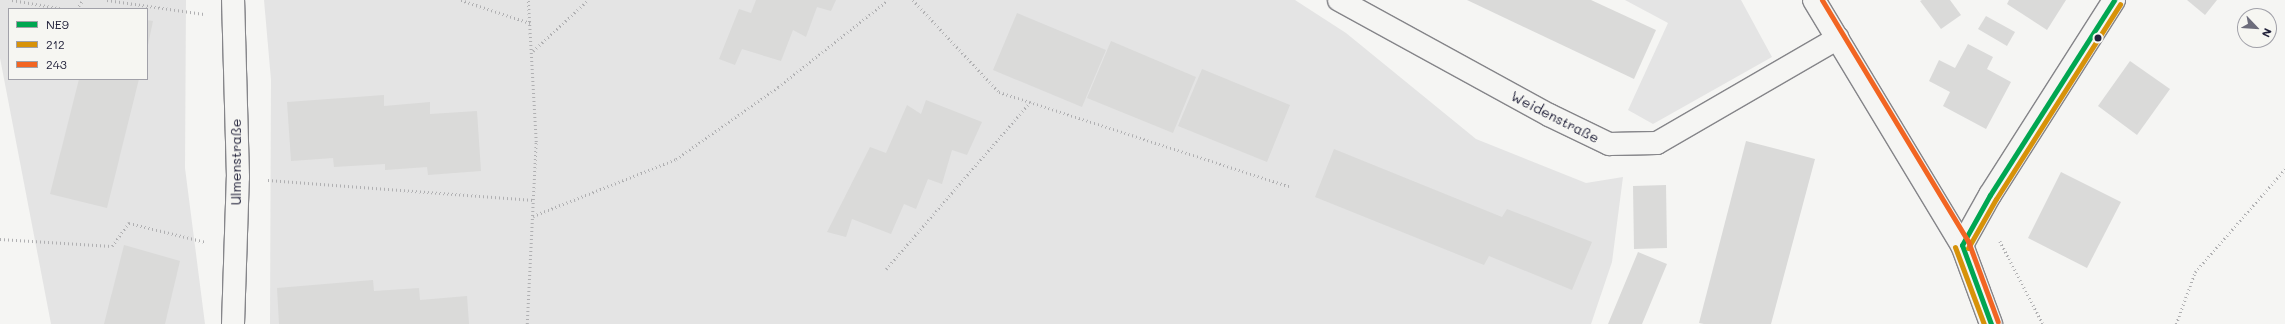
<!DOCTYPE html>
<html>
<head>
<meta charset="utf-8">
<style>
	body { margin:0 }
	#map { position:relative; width:2285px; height:324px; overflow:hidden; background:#f5f5f3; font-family:Mali,sans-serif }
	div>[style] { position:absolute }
	.green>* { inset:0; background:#e4e4e4 }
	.building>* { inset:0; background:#dadad9 }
	.path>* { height:2.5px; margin-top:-1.25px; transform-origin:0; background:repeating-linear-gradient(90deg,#b0b0b2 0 1px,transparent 0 4px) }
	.roads { filter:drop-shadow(1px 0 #858589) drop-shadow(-1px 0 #858589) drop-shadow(0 1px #858589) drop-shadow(0 -1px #858589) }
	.minor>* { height:22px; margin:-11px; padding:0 11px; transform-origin:11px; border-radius:11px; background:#f5f5f3 }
	.tertiary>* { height:22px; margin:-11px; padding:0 11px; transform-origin:11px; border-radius:11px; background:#f5f5f3 }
	.secondary>* { height:22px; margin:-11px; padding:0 11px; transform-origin:11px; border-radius:11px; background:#f5f5f3 }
	.bus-1>* { height:5px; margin:-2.5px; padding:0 2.5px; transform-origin:2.5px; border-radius:2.5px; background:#00a651 }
	.bus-2>* { height:5px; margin:-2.5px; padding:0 2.5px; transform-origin:2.5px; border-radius:2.5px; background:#d79209 }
	.bus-3>* { height:5px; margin:-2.5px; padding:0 2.5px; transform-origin:2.5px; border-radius:2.5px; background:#f26522 }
	.dots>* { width:11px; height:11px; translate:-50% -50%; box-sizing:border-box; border:2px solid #f6f6f2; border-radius:50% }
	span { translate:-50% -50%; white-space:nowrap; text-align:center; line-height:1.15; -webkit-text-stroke:3.5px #f6f6f2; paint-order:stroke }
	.street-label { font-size:14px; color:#22223b }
	.legend { position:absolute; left:8px; top:8px; width:140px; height:72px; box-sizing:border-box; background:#f6f6f2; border:1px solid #a1a1a9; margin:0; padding:5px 7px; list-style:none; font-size:12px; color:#22223b }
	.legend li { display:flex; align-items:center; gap:8px; height:20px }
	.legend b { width:20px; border:1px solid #a1a1a9 }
	.north { position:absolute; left:2237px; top:8px; width:40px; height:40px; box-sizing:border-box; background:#f6f6f2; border:1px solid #a1a1a9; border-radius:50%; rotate:115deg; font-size:11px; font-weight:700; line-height:16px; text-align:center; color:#22223b }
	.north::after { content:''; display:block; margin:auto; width:14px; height:18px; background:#6c6c7b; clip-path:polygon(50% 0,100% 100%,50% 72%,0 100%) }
</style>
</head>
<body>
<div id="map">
	<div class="green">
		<i style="clip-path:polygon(evenodd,0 0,186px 0,185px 168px,205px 324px,51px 324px,0 58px,0 0,9px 9px,147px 9px,147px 79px,9px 79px,9px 9px)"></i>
		<i style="clip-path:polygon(264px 0,1295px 0,1346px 33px,1476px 139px,1586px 183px,1623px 177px,1612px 262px,1591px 324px,270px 324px,271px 80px)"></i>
		<i style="clip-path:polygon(1625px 0,1741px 0,1772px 57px,1653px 124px,1628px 110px,1668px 23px)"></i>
	</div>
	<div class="building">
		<i style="clip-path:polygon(756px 0,836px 0,831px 11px,817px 7px,806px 37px,793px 30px,781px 61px,742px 49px,735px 65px,719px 59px,739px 9px,751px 13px)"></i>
		<i style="clip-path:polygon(1467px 0,1591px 0,1656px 30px,1634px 79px)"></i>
		<i style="clip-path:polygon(1922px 0,1950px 0,1961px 15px,1941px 29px,1920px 1px)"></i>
		<i style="clip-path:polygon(2009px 0,2066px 0,2047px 30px,2007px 4px)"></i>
		<i style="clip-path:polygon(2187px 0,2217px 0,2205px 15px)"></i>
		<i style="clip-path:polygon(1017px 13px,1106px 50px,1082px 107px,993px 70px)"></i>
		<i style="clip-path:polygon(1986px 16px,2015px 32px,2007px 46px,1978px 29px)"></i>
		<i style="clip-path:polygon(147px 20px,153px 21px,148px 45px,147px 44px)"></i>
		<i style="clip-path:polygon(1111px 41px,1196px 77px,1173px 133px,1087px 98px)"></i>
		<i style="clip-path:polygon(1968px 44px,1993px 57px,1987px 69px,2011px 82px,1986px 129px,1943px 106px,1950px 92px,1929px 81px,1939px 60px,1955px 68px)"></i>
		<i style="clip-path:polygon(2130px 61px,2170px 89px,2137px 135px,2098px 106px)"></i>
		<i style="clip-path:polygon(1202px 69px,1290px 105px,1267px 162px,1178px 126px)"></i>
		<i style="clip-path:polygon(79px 79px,139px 79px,107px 208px,50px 194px)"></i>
		<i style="clip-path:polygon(384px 95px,384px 106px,430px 102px,430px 114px,477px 111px,481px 171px,428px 175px,427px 167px,385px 170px,385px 164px,334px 167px,333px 158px,291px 161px,287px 102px)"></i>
		<i style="clip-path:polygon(926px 100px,982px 122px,967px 155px,952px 150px,942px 184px,928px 179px,916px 209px,904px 204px,891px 234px,852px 219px,846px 237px,827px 232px,870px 147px,886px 153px,907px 105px,921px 114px)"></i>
		<i style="clip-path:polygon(1746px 141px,1815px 159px,1771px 324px,1704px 324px,1699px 323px)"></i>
		<i style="clip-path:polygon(1334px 149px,1502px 217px,1507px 209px,1592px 242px,1572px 290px,1489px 256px,1484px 265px,1315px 197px)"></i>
		<i style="clip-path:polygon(2061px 172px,2121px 202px,2087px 268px,2028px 238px)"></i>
		<i style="clip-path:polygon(1666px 185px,1667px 248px,1634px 249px,1633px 186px)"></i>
		<i style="clip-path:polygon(124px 245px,180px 261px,165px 324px,104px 324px)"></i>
		<i style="clip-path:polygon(1638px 252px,1667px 264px,1642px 324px,1608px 324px)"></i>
		<i style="clip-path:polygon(373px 280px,374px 291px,419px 288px,420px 300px,467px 296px,469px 324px,279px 324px,277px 288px)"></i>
	</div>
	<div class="path">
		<i style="left:12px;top:0;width:53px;rotate:9.8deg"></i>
		<i style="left:107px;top:0;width:98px;rotate:8.2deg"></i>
		<i style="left:461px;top:0;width:73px;rotate:18.4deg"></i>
		<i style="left:913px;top:0;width:126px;rotate:46.9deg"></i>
		<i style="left:999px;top:92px;width:305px;rotate:18deg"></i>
		<i style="left:76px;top:9px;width:11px;rotate:-52deg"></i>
		<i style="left:533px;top:51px;width:75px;rotate:-42.8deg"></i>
		<i style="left:268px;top:180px;width:266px;rotate:4.3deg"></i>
		<i style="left:533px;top:216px;width:154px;rotate:-21.7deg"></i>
		<i style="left:676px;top:159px;width:125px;rotate:-35.2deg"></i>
		<i style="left:778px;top:87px;width:140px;rotate:-38.3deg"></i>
		<i style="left:0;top:239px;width:112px;rotate:3.6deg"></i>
		<i style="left:112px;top:246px;width:29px;rotate:-54deg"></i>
		<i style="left:129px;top:223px;width:79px;rotate:13.9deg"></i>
		<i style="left:2000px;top:241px;width:93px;rotate:62.6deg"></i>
		<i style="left:886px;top:269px;width:221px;rotate:-49.2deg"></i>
		<i style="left:527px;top:324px;width:182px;rotate:-87.2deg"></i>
		<i style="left:536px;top:142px;width:142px;rotate:-93.2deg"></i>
		<i style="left:2176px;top:324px;width:55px;rotate:-69.9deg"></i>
		<i style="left:2195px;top:272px;width:137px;rotate:-48.9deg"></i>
	</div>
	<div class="roads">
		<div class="minor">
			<i style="left:1339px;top:0;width:239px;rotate:28.7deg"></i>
			<i style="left:1549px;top:115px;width:67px;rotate:25.8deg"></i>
			<i style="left:1609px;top:144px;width:48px;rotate:-1.2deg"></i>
			<i style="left:1657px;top:143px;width:209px;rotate:-30.1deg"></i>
			<i style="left:233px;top:324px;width:147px;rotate:-88.1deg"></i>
			<i style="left:238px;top:177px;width:177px;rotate:-91.6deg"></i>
		</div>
		<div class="tertiary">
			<i style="left:1962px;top:245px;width:57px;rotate:-60.8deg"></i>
			<i style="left:1990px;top:195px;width:231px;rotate:-57.5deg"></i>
		</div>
		<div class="secondary">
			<i style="left:1814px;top:0;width:286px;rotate:58.9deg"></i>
			<i style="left:1962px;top:245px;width:84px;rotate:69.8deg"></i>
		</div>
	</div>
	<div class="bus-1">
		<i style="left:1962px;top:245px;width:57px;rotate:-60.8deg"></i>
		<i style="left:1990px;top:195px;width:231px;rotate:-57.5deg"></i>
		<i style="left:1962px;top:245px;width:84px;rotate:69.8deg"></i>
	</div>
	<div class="bus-2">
		<i style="left:1955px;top:247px;width:82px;rotate:69.4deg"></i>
		<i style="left:1968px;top:248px;width:56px;rotate:-60.3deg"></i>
		<i style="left:1996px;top:199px;width:231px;rotate:-57.5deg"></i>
	</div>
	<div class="bus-3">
		<i style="left:1822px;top:0;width:282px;rotate:58.8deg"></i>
		<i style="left:1968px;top:241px;width:86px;rotate:69.7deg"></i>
	</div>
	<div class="dots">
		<i style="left:2098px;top:38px;background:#22223b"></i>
	</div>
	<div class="street-label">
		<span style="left:1555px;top:117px;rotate:27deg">Weidenstraße</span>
		<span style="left:236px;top:162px;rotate:-90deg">Ulmenstraße</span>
	</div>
	<ul class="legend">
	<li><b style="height:5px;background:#00a651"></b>NE9</li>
	<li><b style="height:5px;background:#d79209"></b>212</li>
	<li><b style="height:5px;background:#f26522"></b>243</li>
	</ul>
	<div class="north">N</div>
</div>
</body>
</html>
